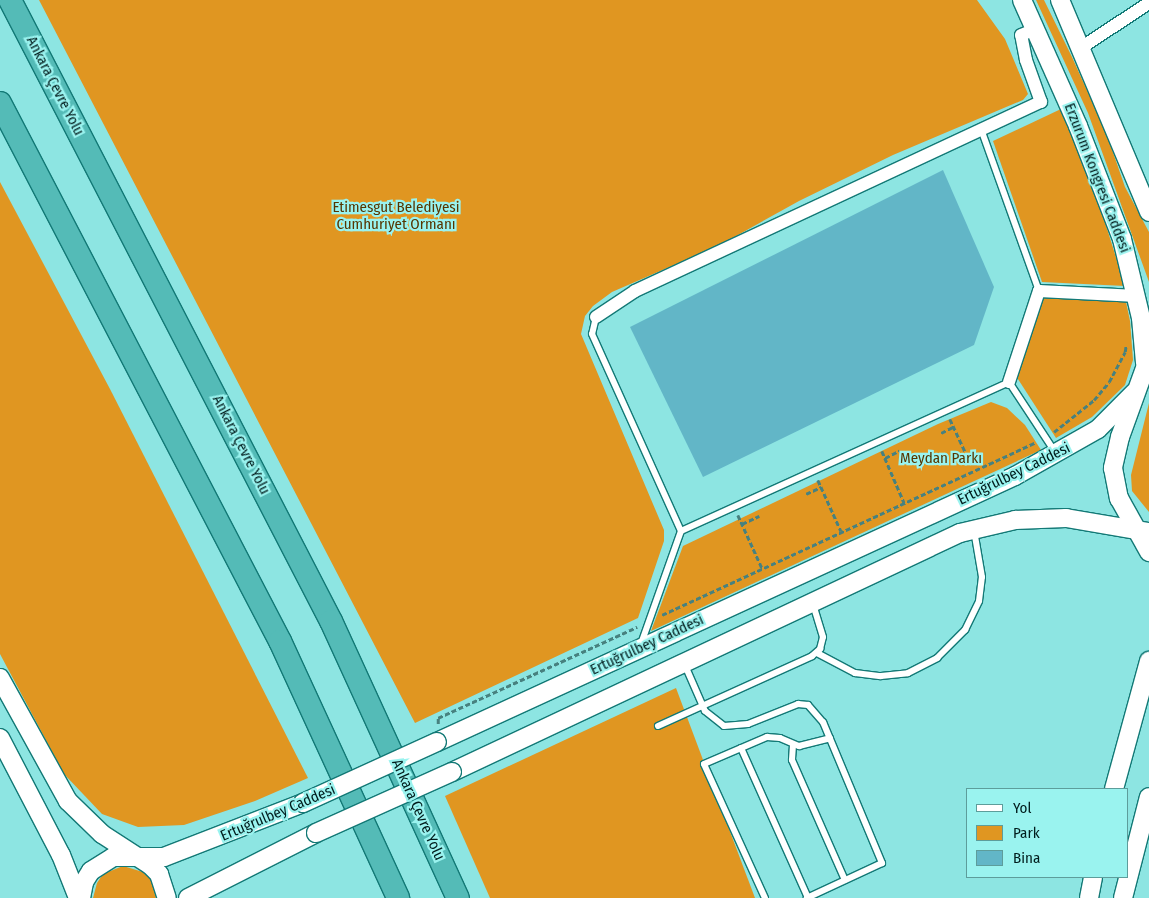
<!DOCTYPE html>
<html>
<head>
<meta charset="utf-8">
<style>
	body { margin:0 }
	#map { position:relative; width:1149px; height:898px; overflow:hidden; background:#8de5e2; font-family:"Fira Sans Condensed",sans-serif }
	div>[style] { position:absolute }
	.green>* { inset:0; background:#e09621 }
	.building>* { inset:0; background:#62b6c7 }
	.path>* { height:2.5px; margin-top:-1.25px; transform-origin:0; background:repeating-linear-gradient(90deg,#47817f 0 5px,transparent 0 7.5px) }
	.roads { filter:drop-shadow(1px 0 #137976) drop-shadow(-1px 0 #137976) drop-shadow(0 1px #137976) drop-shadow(0 -1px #137976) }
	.service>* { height:6px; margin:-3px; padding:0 3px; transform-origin:3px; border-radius:3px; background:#fff }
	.minor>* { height:12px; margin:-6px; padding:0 6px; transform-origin:6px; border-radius:6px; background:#fff }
	.secondary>* { height:18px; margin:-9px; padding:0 9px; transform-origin:9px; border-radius:9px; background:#fff }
	.motorway>* { height:22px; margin:-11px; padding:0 11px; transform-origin:11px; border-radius:11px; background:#54bbb7 }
	.bridges { filter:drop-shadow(1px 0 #137976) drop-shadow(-1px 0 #137976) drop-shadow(0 1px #137976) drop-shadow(0 -1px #137976) }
	.secondary-bridge>* { height:18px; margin:-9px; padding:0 9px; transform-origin:9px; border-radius:9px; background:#fff }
	span { translate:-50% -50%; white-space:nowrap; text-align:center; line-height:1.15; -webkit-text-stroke:4.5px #9af3ef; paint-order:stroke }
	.street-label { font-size:15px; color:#011c1c }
	.park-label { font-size:15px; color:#563500 }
	.legend { position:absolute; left:966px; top:788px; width:162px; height:90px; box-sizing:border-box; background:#9af3ef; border:1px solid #5d9d9b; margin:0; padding:6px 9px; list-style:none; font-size:15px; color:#011c1c }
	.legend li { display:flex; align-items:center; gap:10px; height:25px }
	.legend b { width:25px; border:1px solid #5d9d9b }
</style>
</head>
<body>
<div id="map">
	<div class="green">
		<i style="clip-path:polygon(39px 0,977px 0,1005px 39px,1028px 94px,1023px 100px,893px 155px,799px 201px,720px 245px,612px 292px,593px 306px,585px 316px,581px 334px,664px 530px,664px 541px,638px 618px,415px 723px)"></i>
		<i style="clip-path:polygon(1036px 0,1044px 0,1072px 57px,1107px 135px,1125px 187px,1149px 232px,1149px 282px,1088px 113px)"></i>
		<i style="clip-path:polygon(1061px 109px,1098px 200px,1125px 286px,1042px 282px,993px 141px)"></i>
		<i style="clip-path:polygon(0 182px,110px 389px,308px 778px,255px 801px,184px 825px,138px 827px,102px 814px,64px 774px,0 654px)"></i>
		<i style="clip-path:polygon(1041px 297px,1126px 302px,1130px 321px,1133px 360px,1125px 385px,1092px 417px,1056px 438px,1016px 376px)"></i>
		<i style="clip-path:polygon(991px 402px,1007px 408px,1025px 425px,1041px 450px,651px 631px,683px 546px,938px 424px)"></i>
		<i style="clip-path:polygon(1149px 403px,1149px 512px,1132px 491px,1131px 475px)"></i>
		<i style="clip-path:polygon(676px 688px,755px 898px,490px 898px,445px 796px)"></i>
		<i style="clip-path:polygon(123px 866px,143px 872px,151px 880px,156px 898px,93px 898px,97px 883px,103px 874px)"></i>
	</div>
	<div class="building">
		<i style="clip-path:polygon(943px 170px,994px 287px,974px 345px,703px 477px,630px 327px)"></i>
	</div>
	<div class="path">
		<i style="left:950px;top:419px;width:38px;rotate:65deg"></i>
		<i style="left:1054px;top:432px;width:51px;rotate:-38.7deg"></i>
		<i style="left:1094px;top:400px;width:23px;rotate:-50deg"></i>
		<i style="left:1109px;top:382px;width:34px;rotate:-62deg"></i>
		<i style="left:1125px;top:352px;width:7px;rotate:-82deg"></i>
		<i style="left:941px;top:433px;width:13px;rotate:-27deg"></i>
		<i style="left:882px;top:451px;width:56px;rotate:66.7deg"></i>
		<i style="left:885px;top:458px;width:16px;rotate:-27deg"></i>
		<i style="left:818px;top:480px;width:56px;rotate:65.7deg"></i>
		<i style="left:806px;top:494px;width:17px;rotate:-25deg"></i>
		<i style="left:738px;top:515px;width:58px;rotate:65.6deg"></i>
		<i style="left:742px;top:524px;width:19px;rotate:-25deg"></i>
		<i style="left:662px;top:615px;width:412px;rotate:-24.8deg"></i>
		<i style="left:438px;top:724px;width:6px;rotate:-90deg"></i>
		<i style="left:438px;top:718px;width:219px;rotate:-24.6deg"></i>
	</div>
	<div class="roads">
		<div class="service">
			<i style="left:981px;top:129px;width:172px;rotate:70.3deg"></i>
			<i style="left:596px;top:317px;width:17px;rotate:103deg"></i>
			<i style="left:592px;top:334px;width:216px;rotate:65.7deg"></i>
			<i style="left:681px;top:531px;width:120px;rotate:109.5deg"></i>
			<i style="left:681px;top:531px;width:360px;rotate:-24.4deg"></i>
			<i style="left:1009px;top:382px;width:84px;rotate:56.7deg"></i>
			<i style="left:817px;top:653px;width:43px;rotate:27.8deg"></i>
			<i style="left:855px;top:673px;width:26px;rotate:7deg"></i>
			<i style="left:881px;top:676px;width:27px;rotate:-6deg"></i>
			<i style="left:908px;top:673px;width:33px;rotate:-27deg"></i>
			<i style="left:937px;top:658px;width:40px;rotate:-45deg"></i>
			<i style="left:965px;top:630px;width:32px;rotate:-64deg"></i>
			<i style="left:979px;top:601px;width:24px;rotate:-83deg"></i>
			<i style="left:982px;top:577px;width:48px;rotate:-99.7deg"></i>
			<i style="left:684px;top:663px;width:52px;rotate:66.4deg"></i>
			<i style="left:705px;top:711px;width:24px;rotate:38deg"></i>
			<i style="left:724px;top:726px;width:24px;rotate:-5deg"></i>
			<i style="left:748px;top:724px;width:54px;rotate:-21.8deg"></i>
			<i style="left:798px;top:704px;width:10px;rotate:6deg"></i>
			<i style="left:808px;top:705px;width:23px;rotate:49deg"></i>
			<i style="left:823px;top:722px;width:153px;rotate:67.3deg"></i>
			<i style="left:882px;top:863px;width:83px;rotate:155deg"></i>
			<i style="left:658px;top:726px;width:169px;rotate:-24.4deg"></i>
			<i style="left:812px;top:656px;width:11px;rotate:-41deg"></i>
			<i style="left:820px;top:649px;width:12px;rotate:-76deg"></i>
			<i style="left:823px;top:637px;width:34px;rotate:-107deg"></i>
			<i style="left:793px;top:745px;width:15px;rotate:94deg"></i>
			<i style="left:792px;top:760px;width:131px;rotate:66.2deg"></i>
			<i style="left:741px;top:748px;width:164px;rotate:65.9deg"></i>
			<i style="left:765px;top:898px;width:147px;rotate:-114.5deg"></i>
			<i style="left:704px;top:764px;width:69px;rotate:-23.2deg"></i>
			<i style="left:767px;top:737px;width:13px;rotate:4deg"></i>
			<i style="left:780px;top:738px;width:21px;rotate:23deg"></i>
			<i style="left:799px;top:746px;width:32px;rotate:-14deg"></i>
		</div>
		<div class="minor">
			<i style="left:1082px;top:47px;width:80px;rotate:-33.3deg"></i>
			<i style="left:596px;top:317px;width:47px;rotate:-33.7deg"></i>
			<i style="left:635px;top:291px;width:448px;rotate:-25deg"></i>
			<i style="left:1041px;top:102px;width:45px;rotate:-109.7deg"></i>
			<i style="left:1026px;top:60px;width:25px;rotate:-101deg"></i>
			<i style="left:1021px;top:35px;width:16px;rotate:-22deg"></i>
			<i style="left:1009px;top:382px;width:96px;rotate:-71.8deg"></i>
			<i style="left:1039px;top:291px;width:98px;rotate:2.9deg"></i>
		</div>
		<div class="secondary">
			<i style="left:1022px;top:0;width:138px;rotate:66deg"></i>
			<i style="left:1078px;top:126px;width:121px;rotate:68.7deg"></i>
			<i style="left:1122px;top:239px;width:81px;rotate:76.5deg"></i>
			<i style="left:1141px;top:318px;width:45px;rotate:84.9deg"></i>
			<i style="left:1060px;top:0;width:230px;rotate:67.2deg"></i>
			<i style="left:1149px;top:357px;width:85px;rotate:109.9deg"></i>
			<i style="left:1120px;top:437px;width:32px;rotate:103deg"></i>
			<i style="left:1113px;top:468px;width:31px;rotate:79deg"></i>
			<i style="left:1119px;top:498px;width:62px;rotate:60.9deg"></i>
			<i style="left:0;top:678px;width:141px;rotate:61.1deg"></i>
			<i style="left:68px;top:801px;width:47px;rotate:44.1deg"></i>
			<i style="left:102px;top:834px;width:57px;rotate:32.9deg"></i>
			<i style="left:150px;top:865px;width:13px;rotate:45deg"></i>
			<i style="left:159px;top:874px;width:25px;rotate:72deg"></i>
			<i style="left:0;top:738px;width:132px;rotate:62.5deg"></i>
			<i style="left:61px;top:855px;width:46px;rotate:68.4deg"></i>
			<i style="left:437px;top:742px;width:636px;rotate:-24.71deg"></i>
			<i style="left:1015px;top:476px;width:95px;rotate:-29.5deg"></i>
			<i style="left:1098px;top:429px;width:52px;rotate:-45deg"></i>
			<i style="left:452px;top:772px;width:561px;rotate:-25.2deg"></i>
			<i style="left:960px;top:533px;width:57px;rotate:-13.3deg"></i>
			<i style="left:1015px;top:520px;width:51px;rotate:-2.2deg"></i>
			<i style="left:1066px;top:518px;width:84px;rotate:9.6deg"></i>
			<i style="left:1114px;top:789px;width:133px;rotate:-74.7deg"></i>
			<i style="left:81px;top:898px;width:16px;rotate:-79deg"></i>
			<i style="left:84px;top:882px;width:13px;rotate:-58deg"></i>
			<i style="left:91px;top:871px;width:26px;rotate:-32deg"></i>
			<i style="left:113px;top:857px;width:51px"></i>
			<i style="left:164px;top:857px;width:149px;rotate:-21.2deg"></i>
			<i style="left:188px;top:898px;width:144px;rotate:-26.9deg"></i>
			<i style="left:1089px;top:898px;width:21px;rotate:-79deg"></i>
			<i style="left:1123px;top:898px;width:104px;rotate:-75.6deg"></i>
		</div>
		<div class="motorway">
			<i style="left:10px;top:0;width:699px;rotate:62.67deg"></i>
			<i style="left:331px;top:621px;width:305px;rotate:65.4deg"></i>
			<i style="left:0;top:103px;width:607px;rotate:62.51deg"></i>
			<i style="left:280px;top:641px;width:283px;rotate:65.3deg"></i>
		</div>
	</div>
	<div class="bridges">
		<div class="secondary-bridge">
			<i style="left:303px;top:803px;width:147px;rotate:-24.5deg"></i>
			<i style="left:316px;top:833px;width:149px;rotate:-24.2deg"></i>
		</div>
	</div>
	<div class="street-label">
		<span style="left:55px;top:86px;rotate:63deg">Ankara Çevre Yolu</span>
		<span style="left:1097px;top:178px;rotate:69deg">Erzurum Kongresi Caddesi</span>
		<span style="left:241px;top:445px;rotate:63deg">Ankara Çevre Yolu</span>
		<span style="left:1014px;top:474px;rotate:-26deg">Ertuğrulbey Caddesi</span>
		<span style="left:647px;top:645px;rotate:-25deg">Ertuğrulbey Caddesi</span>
		<span style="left:418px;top:810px;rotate:66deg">Ankara Çevre Yolu</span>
		<span style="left:278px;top:813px;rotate:-23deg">Ertuğrulbey Caddesi</span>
	</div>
	<div class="park-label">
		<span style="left:396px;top:216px">Etimesgut Belediyesi<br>Cumhuriyet Ormanı</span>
		<span style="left:941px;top:459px">Meydan Parkı</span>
	</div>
	<ul class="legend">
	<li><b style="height:6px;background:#fff"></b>Yol</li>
	<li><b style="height:14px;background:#e09621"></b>Park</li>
	<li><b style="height:14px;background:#62b6c7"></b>Bina</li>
	</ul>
</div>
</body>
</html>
